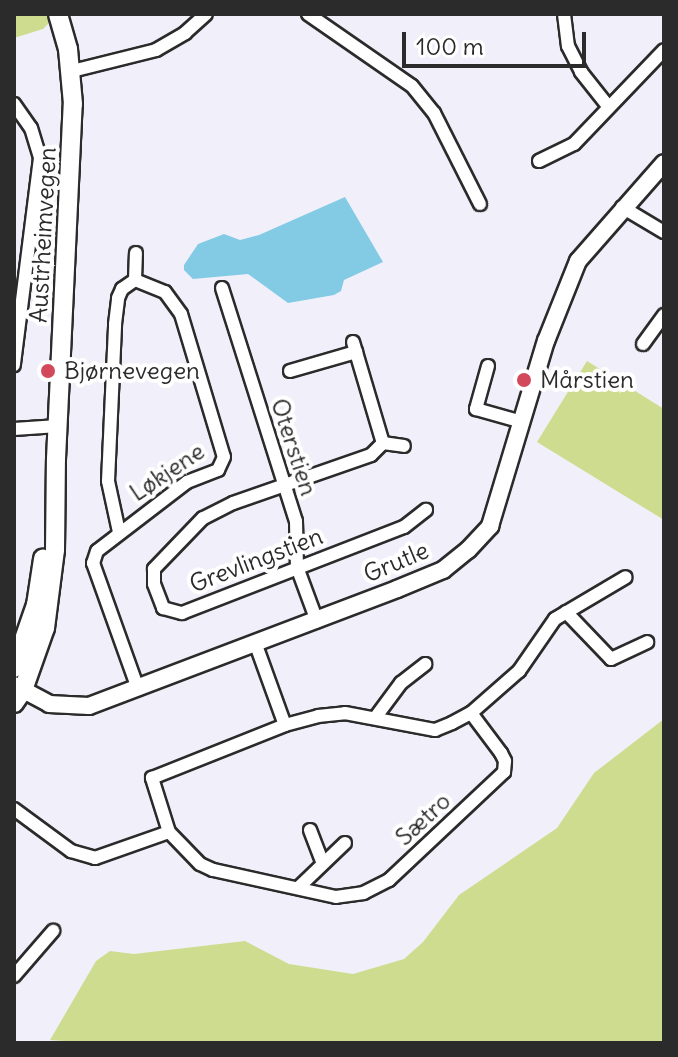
<!DOCTYPE html>
<html>
<head>
<meta charset="utf-8">
<style>
	body { margin:0 }
	#map { position:relative; width:678px; height:1057px; overflow:hidden; background:#f1f0fa; font-family:Delius,sans-serif }
	div>[style] { position:absolute }
	.green>* { inset:0; background:#cedc8f }
	.water>* { inset:0; background:#83cbe4 }
	.roads { filter:drop-shadow(2px 0 #2b2b2b) drop-shadow(-2px 0 #2b2b2b) drop-shadow(0 2px #2b2b2b) drop-shadow(0 -2px #2b2b2b) }
	.minor>* { height:12px; margin:-6px; padding:0 6px; transform-origin:6px; border-radius:6px; background:#fff }
	.tertiary>* { height:16px; margin:-8px; padding:0 8px; transform-origin:8px; border-radius:8px; background:#fff }
	.secondary>* { height:18px; margin:-9px; padding:0 9px; transform-origin:9px; border-radius:9px; background:#fff }
	.dots>* { width:22px; height:22px; translate:-50% -50%; box-sizing:border-box; border:4px solid #fff; border-radius:50% }
	span { translate:-50% -50%; white-space:nowrap; text-align:center; line-height:1.15; -webkit-text-stroke:8px #fff; paint-order:stroke }
	.street-label { font-size:24px; color:#2b2b2b }
	.poi-label { font-size:24px; color:#2b2b2b }
	.left { translate:0 -50%; text-align:left }
	.frame { position:absolute; inset:0; border:16px solid #2b2b2b; pointer-events:none }
	.scale { position:absolute; left:402px; top:32px; width:184px; height:36px; box-sizing:border-box; border:4px solid #2b2b2b; border-top:0; padding-left:10px; font-size:24px; line-height:28px; white-space:nowrap; color:#2b2b2b; -webkit-text-stroke:6px #fff; paint-order:stroke }
</style>
</head>
<body>
<div id="map">
	<div class="green">
		<i style="clip-path:polygon(14px 14px,58px 14px,43px 29px,14px 38px)"></i>
		<i style="clip-path:polygon(587px 361px,664px 409px,664px 520px,537px 442px)"></i>
		<i style="clip-path:polygon(664px 719px,664px 1043px,93px 1043px,50px 1040px,96px 961px,110px 951px,134px 954px,245px 941px,289px 964px,353px 974px,404px 959px,423px 942px,459px 895px,557px 828px,594px 773px)"></i>
	</div>
	<div class="water">
		<i style="clip-path:polygon(345px 197px,383px 262px,344px 280px,341px 291px,334px 295px,288px 303px,248px 274px,193px 279px,184px 270px,184px 265px,198px 244px,224px 234px,240px 240px,259px 235px)"></i>
	</div>
	<div class="roads">
		<div class="minor">
			<i style="left:308px;top:14px;width:126px;rotate:34.7deg"></i>
			<i style="left:412px;top:86px;width:35px;rotate:51deg"></i>
			<i style="left:434px;top:113px;width:102px;rotate:63.2deg"></i>
			<i style="left:564px;top:14px;width:32px;rotate:83deg"></i>
			<i style="left:568px;top:46px;width:29px;rotate:63deg"></i>
			<i style="left:581px;top:72px;width:43px;rotate:51.5deg"></i>
			<i style="left:72px;top:71px;width:87px;rotate:-14deg"></i>
			<i style="left:156px;top:50px;width:34px;rotate:-30deg"></i>
			<i style="left:185px;top:33px;width:28px;rotate:-42deg"></i>
			<i style="left:14px;top:104px;width:29px;rotate:55deg"></i>
			<i style="left:31px;top:128px;width:31px;rotate:73deg"></i>
			<i style="left:40px;top:158px;width:209px;rotate:97.2deg"></i>
			<i style="left:539px;top:161px;width:39px;rotate:-26deg"></i>
			<i style="left:574px;top:144px;width:130px;rotate:-46.2deg"></i>
			<i style="left:622px;top:207px;width:49px;rotate:30.8deg"></i>
			<i style="left:135px;top:280px;width:27px;rotate:-88deg"></i>
			<i style="left:222px;top:288px;width:244px;rotate:72.4deg"></i>
			<i style="left:296px;top:521px;width:46px;rotate:88.8deg"></i>
			<i style="left:297px;top:567px;width:58px;rotate:69.7deg"></i>
			<i style="left:353px;top:342px;width:105px;rotate:73.5deg"></i>
			<i style="left:383px;top:443px;width:17px;rotate:135deg"></i>
			<i style="left:371px;top:455px;width:146px;rotate:160.8deg"></i>
			<i style="left:233px;top:503px;width:34px;rotate:153deg"></i>
			<i style="left:203px;top:518px;width:71px;rotate:133.9deg"></i>
			<i style="left:154px;top:569px;width:15px;rotate:90deg"></i>
			<i style="left:154px;top:584px;width:26px;rotate:69deg"></i>
			<i style="left:163px;top:608px;width:20px;rotate:15deg"></i>
			<i style="left:182px;top:613px;width:238px;rotate:-21.2deg"></i>
			<i style="left:404px;top:527px;width:28px;rotate:-38deg"></i>
			<i style="left:643px;top:344px;width:36px;rotate:-54deg"></i>
			<i style="left:488px;top:366px;width:45px;rotate:105.6deg"></i>
			<i style="left:476px;top:409px;width:48px;rotate:15.8deg"></i>
			<i style="left:290px;top:371px;width:69px;rotate:-16.1deg"></i>
			<i style="left:14px;top:429px;width:44px;rotate:-3.9deg"></i>
			<i style="left:383px;top:443px;width:21px;rotate:8deg"></i>
			<i style="left:119px;top:532px;width:52px;rotate:-102.2deg"></i>
			<i style="left:108px;top:481px;width:157px;rotate:-87.4deg"></i>
			<i style="left:115px;top:324px;width:26px;rotate:-83deg"></i>
			<i style="left:118px;top:298px;width:10px;rotate:-66deg"></i>
			<i style="left:122px;top:289px;width:16px;rotate:-35deg"></i>
			<i style="left:135px;top:280px;width:32px;rotate:22deg"></i>
			<i style="left:165px;top:292px;width:27px;rotate:54deg"></i>
			<i style="left:181px;top:314px;width:149px;rotate:73.3deg"></i>
			<i style="left:224px;top:457px;width:14px;rotate:115deg"></i>
			<i style="left:218px;top:470px;width:33px;rotate:159deg"></i>
			<i style="left:187px;top:482px;width:113px;rotate:142.5deg"></i>
			<i style="left:97px;top:551px;width:13px;rotate:108deg"></i>
			<i style="left:93px;top:563px;width:134px;rotate:70.3deg"></i>
			<i style="left:566px;top:612px;width:65px;rotate:46.2deg"></i>
			<i style="left:611px;top:659px;width:40px;rotate:-25deg"></i>
			<i style="left:256px;top:645px;width:85px;rotate:70.1deg"></i>
			<i style="left:471px;top:713px;width:50px;rotate:53.1deg"></i>
			<i style="left:501px;top:753px;width:9px;rotate:63deg"></i>
			<i style="left:505px;top:761px;width:11px;rotate:95deg"></i>
			<i style="left:504px;top:772px;width:158px;rotate:136.8deg"></i>
			<i style="left:389px;top:880px;width:28px;rotate:153deg"></i>
			<i style="left:364px;top:893px;width:28px;rotate:172deg"></i>
			<i style="left:336px;top:897px;width:126px;rotate:-167.6deg"></i>
			<i style="left:213px;top:870px;width:14px;rotate:-155deg"></i>
			<i style="left:200px;top:864px;width:45px;rotate:-134.1deg"></i>
			<i style="left:169px;top:832px;width:57px;rotate:-107.5deg"></i>
			<i style="left:152px;top:778px;width:143px;rotate:-21.7deg"></i>
			<i style="left:285px;top:725px;width:34px;rotate:-15deg"></i>
			<i style="left:318px;top:716px;width:27px;rotate:-6deg"></i>
			<i style="left:345px;top:713px;width:92px;rotate:10.7deg"></i>
			<i style="left:435px;top:730px;width:18px;rotate:-22deg"></i>
			<i style="left:452px;top:723px;width:21px;rotate:-28deg"></i>
			<i style="left:471px;top:713px;width:64px;rotate:-41.2deg"></i>
			<i style="left:519px;top:671px;width:63px;rotate:-55.3deg"></i>
			<i style="left:555px;top:619px;width:82px;rotate:-30.6deg"></i>
			<i style="left:375px;top:718px;width:44px;rotate:-53.4deg"></i>
			<i style="left:401px;top:683px;width:31px;rotate:-38deg"></i>
			<i style="left:14px;top:809px;width:71px;rotate:36.4deg"></i>
			<i style="left:71px;top:851px;width:25px;rotate:16deg"></i>
			<i style="left:95px;top:858px;width:78px;rotate:-19.4deg"></i>
			<i style="left:310px;top:830px;width:34px;rotate:69deg"></i>
			<i style="left:298px;top:888px;width:65px;rotate:-43.8deg"></i>
			<i style="left:14px;top:976px;width:60px;rotate:-49.1deg"></i>
		</div>
		<div class="tertiary">
			<i style="left:14px;top:685px;width:40px;rotate:28deg"></i>
			<i style="left:49px;top:704px;width:40px;rotate:2.9deg"></i>
			<i style="left:89px;top:706px;width:329px;rotate:-20.8deg"></i>
			<i style="left:397px;top:589px;width:50px;rotate:-22.4deg"></i>
			<i style="left:443px;top:570px;width:32px;rotate:-39deg"></i>
			<i style="left:468px;top:550px;width:33px;rotate:-47deg"></i>
			<i style="left:490px;top:526px;width:193px;rotate:-73.2deg"></i>
			<i style="left:546px;top:341px;width:86px;rotate:-68.2deg"></i>
			<i style="left:578px;top:261px;width:130px;rotate:-48.7deg"></i>
		</div>
		<div class="secondary">
			<i style="left:14px;top:668px;width:67px;rotate:-70.8deg"></i>
			<i style="left:36px;top:605px;width:47px;rotate:-81.3deg"></i>
			<i style="left:14px;top:703px;width:16px;rotate:-55deg"></i>
			<i style="left:23px;top:690px;width:66px;rotate:-70.5deg"></i>
			<i style="left:45px;top:628px;width:79px;rotate:-82.7deg"></i>
			<i style="left:55px;top:550px;width:91px;rotate:-89.4deg"></i>
			<i style="left:56px;top:459px;width:355px;rotate:-87.3deg"></i>
			<i style="left:73px;top:104px;width:55px;rotate:-95.2deg"></i>
			<i style="left:68px;top:49px;width:36px;rotate:-106deg"></i>
		</div>
	</div>
	<div class="dots">
		<i style="left:48px;top:371px;background:#d1495b"></i>
		<i style="left:524px;top:380px;background:#d1495b"></i>
	</div>
	<div class="street-label">
		<span style="left:43px;top:235px;rotate:-87deg">Austrheimvegen</span>
		<span style="left:294px;top:447px;rotate:72deg">Oterstien</span>
		<span style="left:167px;top:472px;rotate:-34deg">Løkjene</span>
		<span style="left:256px;top:560px;rotate:-21deg">Grevlingstien</span>
		<span style="left:396px;top:562px;rotate:-23deg">Grutle</span>
		<span style="left:423px;top:819px;rotate:-43deg">Sætro</span>
	</div>
	<div class="poi-label">
		<span class="left" style="left:64px;top:371px">Bjørnevegen</span>
		<span class="left" style="left:540px;top:380px">Mårstien</span>
	</div>
	<div class="frame"></div>
	<div class="scale">100 m</div>
</div>
</body>
</html>
